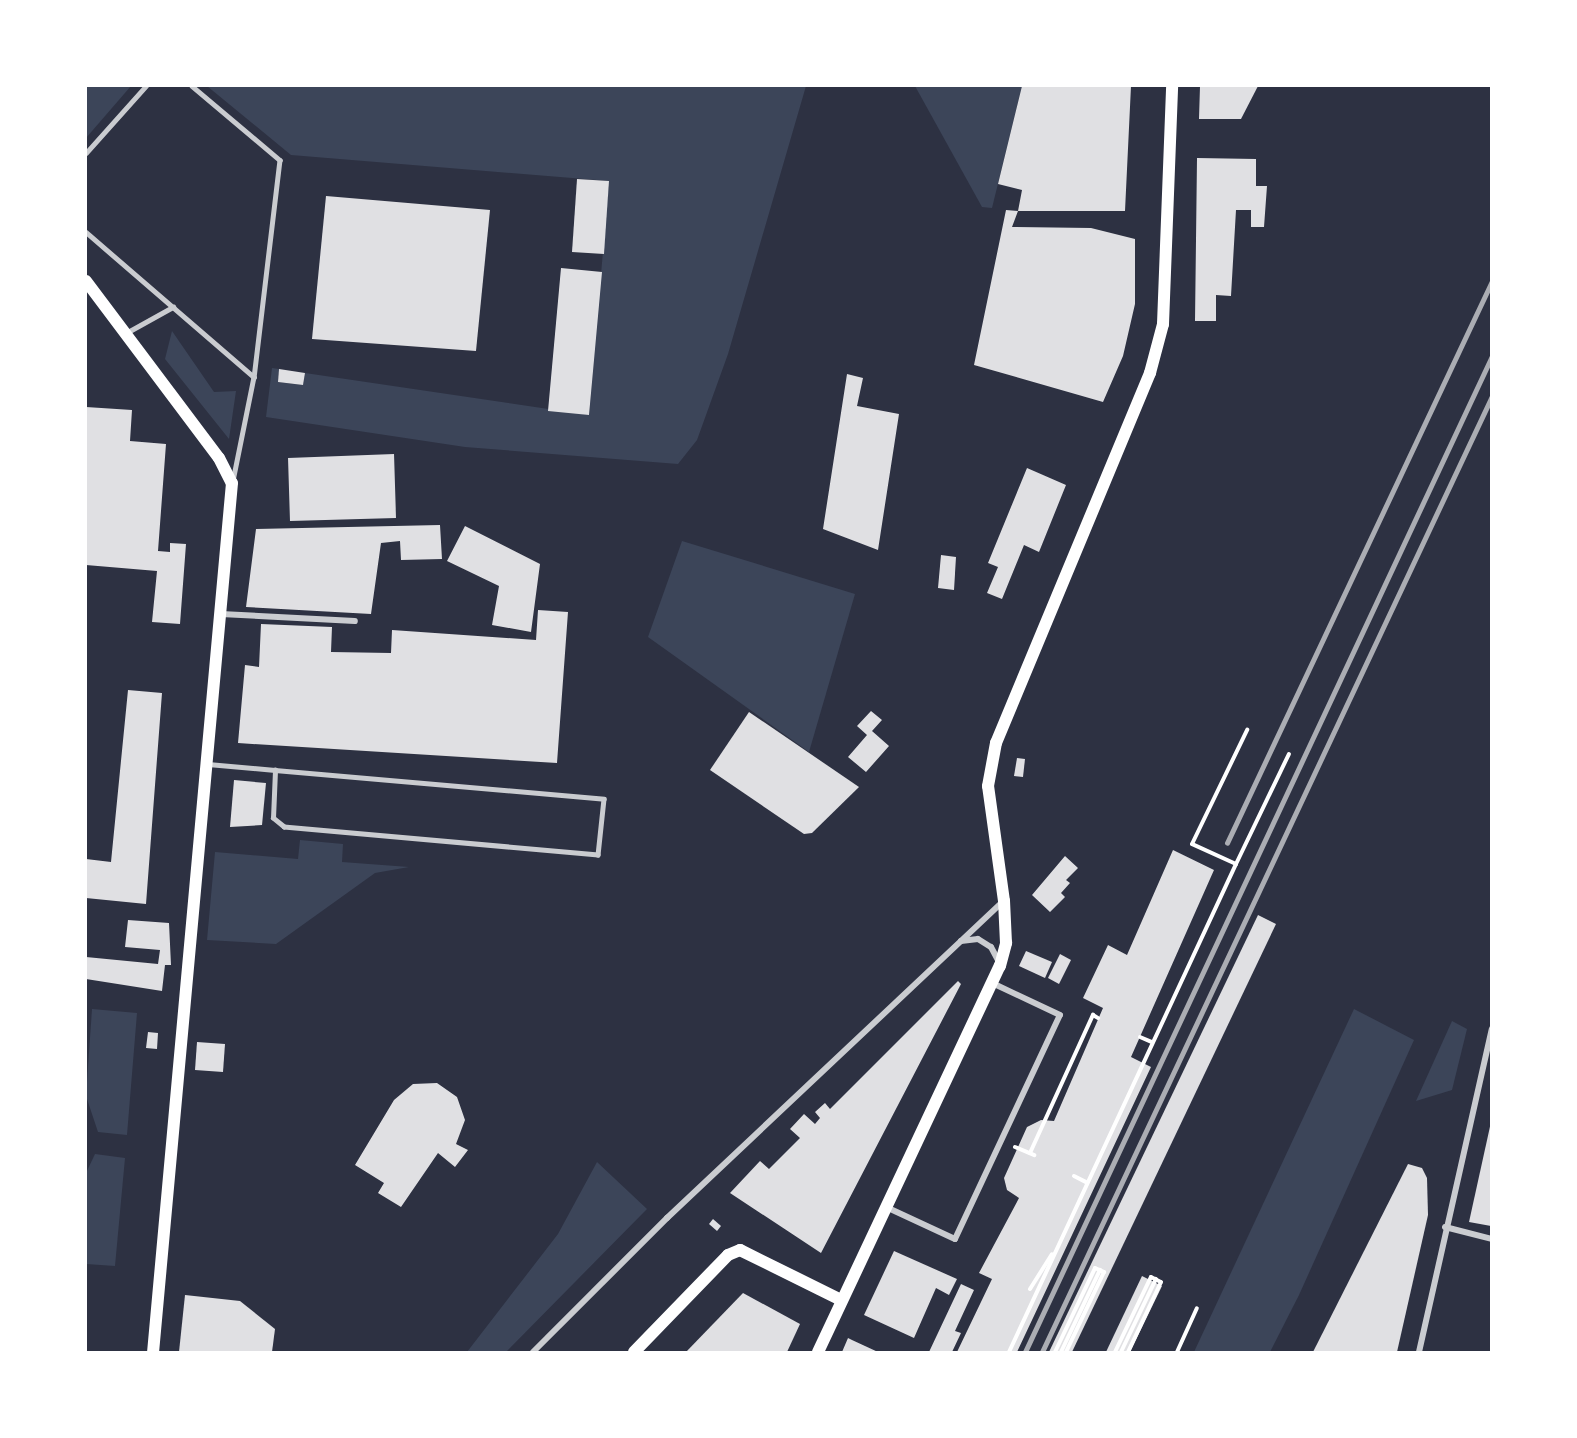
<!DOCTYPE html>
<html>
<head>
<meta charset="utf-8">
<style>
	body { margin:0 }
	#map { position:relative; width:1577px; height:1438px; overflow:hidden; background:#2d3142; font-family:Poppins,sans-serif }
	div>[style] { position:absolute }
	.green>* { inset:0; background:#3c4559 }
	.building>* { inset:0; background:#e0e0e3 }
	.path>* { height:4px; margin:-2px; padding:0 2px; transform-origin:2px; border-radius:2px; background:#fff }
	.service>* { height:4.5px; margin:-2.25px; padding:0 2.25px; transform-origin:2.25px; border-radius:2.25px; background:#caccd0 }
	.minor>* { height:6px; margin:-3px; padding:0 3px; transform-origin:3px; border-radius:3px; background:#caccd0 }
	.secondary>* { height:12px; margin:-6px; padding:0 6px; transform-origin:6px; border-radius:6px; background:#fff }
	.rail>* { height:4.5px; margin:-2.25px; padding:0 2.25px; transform-origin:2.25px; border-radius:2.25px; background:#abadb3 }
	span { translate:-50% -50%; white-space:nowrap; text-align:center; line-height:1.15; -webkit-text-stroke:4.5px #fff; paint-order:stroke }
	.frame { position:absolute; inset:0; border:87px solid #fff; pointer-events:none }
</style>
</head>
<body>
<div id="map">
	<div class="green">
		<i style="clip-path:polygon(86px 86px,131px 86px,86px 138px)"></i>
		<i style="clip-path:polygon(207px 86px,806px 86px,728px 354px,697px 440px,678px 464px,465px 447px,266px 417px,272px 368px,279px 369px,278px 382px,303px 385px,305px 373px,589px 415px,609px 181px,291px 155px)"></i>
		<i style="clip-path:polygon(915px 86px,1022px 86px,992px 208px,982px 207px)"></i>
		<i style="clip-path:polygon(172px 331px,214px 392px,236px 391px,229px 439px,165px 359px)"></i>
		<i style="clip-path:polygon(682px 541px,855px 594px,809px 752px,648px 637px)"></i>
		<i style="clip-path:polygon(300px 840px,343px 844px,342px 862px,409px 867px,375px 873px,276px 944px,207px 940px,215px 852px,298px 859px)"></i>
		<i style="clip-path:polygon(92px 1009px,137px 1013px,127px 1135px,98px 1132px,86px 1096px)"></i>
		<i style="clip-path:polygon(1354px 1009px,1414px 1040px,1299px 1295px,1270px 1352px,1194px 1352px)"></i>
		<i style="clip-path:polygon(1452px 1021px,1467px 1029px,1452px 1090px,1416px 1101px)"></i>
		<i style="clip-path:polygon(95px 1154px,125px 1158px,115px 1266px,86px 1264px,86px 1173px)"></i>
		<i style="clip-path:polygon(597px 1162px,647px 1209px,506px 1352px,467px 1352px,558px 1234px)"></i>
	</div>
	<div class="building">
		<i style="clip-path:polygon(1022px 86px,1131px 86px,1125px 211px,1018px 211px,1022px 190px,998px 184px)"></i>
		<i style="clip-path:polygon(1200px 86px,1258px 86px,1241px 119px,1199px 119px)"></i>
		<i style="clip-path:polygon(1197px 158px,1256px 159px,1256px 186px,1267px 186px,1264px 227px,1251px 227px,1251px 210px,1236px 210px,1231px 296px,1216px 295px,1216px 321px,1195px 321px)"></i>
		<i style="clip-path:polygon(577px 179px,609px 181px,604px 254px,572px 252px)"></i>
		<i style="clip-path:polygon(326px 196px,490px 210px,476px 351px,312px 339px)"></i>
		<i style="clip-path:polygon(1006px 210px,1018px 211px,1012px 227px,1091px 228px,1135px 239px,1135px 304px,1123px 356px,1103px 402px,974px 365px)"></i>
		<i style="clip-path:polygon(561px 268px,602px 272px,589px 415px,548px 411px)"></i>
		<i style="clip-path:polygon(279px 369px,305px 373px,303px 385px,278px 382px)"></i>
		<i style="clip-path:polygon(847px 374px,863px 378px,857px 406px,899px 414px,878px 550px,823px 529px)"></i>
		<i style="clip-path:polygon(86px 407px,132px 410px,130px 441px,166px 444px,158px 551px,170px 552px,170px 543px,186px 544px,180px 624px,152px 622px,157px 571px,86px 565px)"></i>
		<i style="clip-path:polygon(394px 454px,396px 518px,290px 521px,288px 458px)"></i>
		<i style="clip-path:polygon(1027px 468px,1066px 485px,1039px 552px,1024px 545px,1002px 599px,987px 593px,998px 567px,988px 563px)"></i>
		<i style="clip-path:polygon(440px 525px,442px 559px,401px 560px,400px 541px,381px 543px,371px 614px,246px 607px,256px 529px)"></i>
		<i style="clip-path:polygon(465px 526px,540px 564px,531px 632px,492px 625px,499px 586px,447px 561px)"></i>
		<i style="clip-path:polygon(941px 555px,956px 557px,954px 590px,938px 588px)"></i>
		<i style="clip-path:polygon(538px 610px,568px 612px,557px 763px,238px 743px,245px 665px,259px 667px,261px 624px,332px 627px,331px 652px,391px 653px,392px 630px,536px 640px)"></i>
		<i style="clip-path:polygon(128px 690px,162px 693px,146px 904px,86px 898px,86px 859px,111px 862px)"></i>
		<i style="clip-path:polygon(871px 711px,882px 720px,872px 731px,889px 746px,866px 772px,848px 757px,867px 735px,857px 726px)"></i>
		<i style="clip-path:polygon(749px 712px,859px 787px,812px 833px,804px 834px,710px 770px)"></i>
		<i style="clip-path:polygon(1017px 758px,1025px 759px,1023px 777px,1014px 776px)"></i>
		<i style="clip-path:polygon(234px 780px,266px 783px,262px 825px,230px 827px)"></i>
		<i style="clip-path:polygon(1173px 850px,1214px 870px,1131px 1057px,1151px 1067px,1017px 1352px,957px 1352px,992px 1279px,979px 1273px,1019px 1198px,1007px 1190px,1004px 1178px,1027px 1127px,1041px 1120px,1054px 1121px,1103px 1008px,1083px 998px,1108px 945px,1127px 955px)"></i>
		<i style="clip-path:polygon(1065px 856px,1078px 868px,1066px 880px,1070px 883px,1061px 893px,1065px 897px,1050px 912px,1032px 895px)"></i>
		<i style="clip-path:polygon(1258px 915px,1276px 924px,1072px 1352px,1049px 1352px)"></i>
		<i style="clip-path:polygon(128px 920px,169px 923px,171px 965px,165px 965px,162px 991px,86px 979px,86px 957px,158px 964px,160px 950px,125px 947px)"></i>
		<i style="clip-path:polygon(1026px 951px,1052px 962px,1045px 978px,1019px 966px)"></i>
		<i style="clip-path:polygon(1060px 954px,1071px 960px,1059px 984px,1048px 978px)"></i>
		<i style="clip-path:polygon(958px 981px,961px 984px,821px 1253px,730px 1193px,760px 1161px,769px 1169px,800px 1138px,790px 1129px,804px 1114px,815px 1124px,820px 1118px,815px 1112px,825px 1103px,830px 1109px)"></i>
		<i style="clip-path:polygon(148px 1032px,158px 1033px,157px 1049px,146px 1048px)"></i>
		<i style="clip-path:polygon(197px 1042px,225px 1044px,223px 1072px,195px 1070px)"></i>
		<i style="clip-path:polygon(437px 1083px,457px 1097px,465px 1120px,456px 1144px,468px 1150px,455px 1167px,438px 1153px,401px 1207px,378px 1193px,384px 1183px,355px 1165px,394px 1100px,413px 1084px)"></i>
		<i style="clip-path:polygon(1491px 1122px,1491px 1226px,1469px 1222px)"></i>
		<i style="clip-path:polygon(1408px 1164px,1422px 1168px,1427px 1178px,1428px 1215px,1397px 1352px,1313px 1352px)"></i>
		<i style="clip-path:polygon(713px 1219px,721px 1226px,717px 1231px,709px 1224px)"></i>
		<i style="clip-path:polygon(894px 1251px,957px 1279px,949px 1295px,936px 1288px,914px 1338px,864px 1315px)"></i>
		<i style="clip-path:polygon(1142px 1276px,1162px 1286px,1130px 1352px,1106px 1352px)"></i>
		<i style="clip-path:polygon(961px 1284px,974px 1290px,955px 1331px,961px 1333px,952px 1352px,929px 1352px)"></i>
		<i style="clip-path:polygon(743px 1293px,800px 1324px,787px 1352px,686px 1352px)"></i>
		<i style="clip-path:polygon(185px 1295px,240px 1301px,275px 1329px,272px 1352px,179px 1352px)"></i>
		<i style="clip-path:polygon(848px 1338px,852px 1340px,878px 1352px,842px 1352px)"></i>
	</div>
	<div class="path">
		<i style="left:1236px;top:864px;width:122px;rotate:-64.3deg"></i>
		<i style="left:1140px;top:1037px;width:13px;rotate:23deg"></i>
		<i style="left:1015px;top:1147px;width:21px;rotate:23deg"></i>
		<i style="left:1030px;top:1153px;width:152px;rotate:-65.5deg"></i>
		<i style="left:1093px;top:1015px;width:6px;rotate:31deg"></i>
		<i style="left:1074px;top:1176px;width:13px;rotate:27deg"></i>
		<i style="left:1030px;top:1289px;width:41px;rotate:-57.8deg"></i>
		<i style="left:1009px;top:1352px;width:538px;rotate:-65.05deg"></i>
		<i style="left:1236px;top:864px;width:48px;rotate:-155.6deg"></i>
		<i style="left:1192px;top:844px;width:127px;rotate:-64.2deg"></i>
		<i style="left:1055px;top:1352px;width:93px;rotate:-64.5deg"></i>
		<i style="left:1095px;top:1268px;width:10px;rotate:24deg"></i>
		<i style="left:1104px;top:1272px;width:89px;rotate:115.4deg"></i>
		<i style="left:1061px;top:1352px;width:91px;rotate:-64.6deg"></i>
		<i style="left:1115px;top:1352px;width:83px;rotate:-64.4deg"></i>
		<i style="left:1151px;top:1277px;width:11px;rotate:27deg"></i>
		<i style="left:1161px;top:1282px;width:77px;rotate:115.2deg"></i>
		<i style="left:1121px;top:1352px;width:81px;rotate:-64.4deg"></i>
		<i style="left:1177px;top:1352px;width:48px;rotate:-65.6deg"></i>
	</div>
	<div class="service">
		<i style="left:192px;top:86px;width:115px;rotate:40.1deg"></i>
		<i style="left:280px;top:160px;width:219px;rotate:96.8deg"></i>
		<i style="left:254px;top:377px;width:106px;rotate:101.4deg"></i>
		<i style="left:86px;top:153px;width:90px;rotate:-48.2deg"></i>
		<i style="left:86px;top:232px;width:222px;rotate:40.8deg"></i>
		<i style="left:126px;top:333px;width:54px;rotate:-29deg"></i>
		<i style="left:208px;top:764px;width:67px;rotate:5.1deg"></i>
		<i style="left:275px;top:770px;width:330px;rotate:5deg"></i>
		<i style="left:604px;top:799px;width:56px;rotate:96.1deg"></i>
		<i style="left:598px;top:855px;width:315px;rotate:-174.9deg"></i>
		<i style="left:284px;top:827px;width:14px;rotate:-141deg"></i>
		<i style="left:273px;top:818px;width:48px;rotate:-87.6deg"></i>
	</div>
	<div class="minor">
		<i style="left:221px;top:614px;width:134px;rotate:3deg"></i>
		<i style="left:961px;top:941px;width:17px;rotate:-7deg"></i>
		<i style="left:978px;top:939px;width:15px;rotate:32deg"></i>
		<i style="left:991px;top:947px;width:17px;rotate:62deg"></i>
		<i style="left:886px;top:1207px;width:76px;rotate:24.9deg"></i>
		<i style="left:955px;top:1239px;width:247px;rotate:-64.9deg"></i>
		<i style="left:1060px;top:1015px;width:75px;rotate:-154.8deg"></i>
		<i style="left:1445px;top:1227px;width:49px;rotate:14.3deg"></i>
		<i style="left:533px;top:1352px;width:190px;rotate:-45deg"></i>
		<i style="left:667px;top:1218px;width:461px;rotate:-43.3deg"></i>
		<i style="left:1419px;top:1352px;width:331px;rotate:-77.3deg"></i>
	</div>
	<div class="secondary">
		<i style="left:86px;top:281px;width:221px;rotate:53.1deg"></i>
		<i style="left:219px;top:458px;width:28px;rotate:63deg"></i>
		<i style="left:232px;top:483px;width:873px;rotate:95.19deg"></i>
		<i style="left:634px;top:1352px;width:135px;rotate:-45.9deg"></i>
		<i style="left:728px;top:1255px;width:13px;rotate:-23deg"></i>
		<i style="left:740px;top:1250px;width:113px;rotate:26.3deg"></i>
		<i style="left:818px;top:1352px;width:427px;rotate:-64.8deg"></i>
		<i style="left:1000px;top:966px;width:24px;rotate:-75deg"></i>
		<i style="left:1006px;top:943px;width:42px;rotate:-92.7deg"></i>
		<i style="left:1004px;top:901px;width:116px;rotate:-97.9deg"></i>
		<i style="left:988px;top:786px;width:44px;rotate:-79.5deg"></i>
		<i style="left:996px;top:743px;width:401px;rotate:-67.4deg"></i>
		<i style="left:1150px;top:373px;width:51px;rotate:-75.1deg"></i>
		<i style="left:1163px;top:324px;width:238px;rotate:-87.8deg"></i>
	</div>
	<div class="rail">
		<i style="left:1227px;top:843px;width:621px;rotate:-64.75deg"></i>
		<i style="left:1025px;top:1352px;width:1100px;rotate:-64.88deg"></i>
		<i style="left:1042px;top:1352px;width:1057px;rotate:-64.79deg"></i>
	</div>
	<div class="frame"></div>
</div>
</body>
</html>
